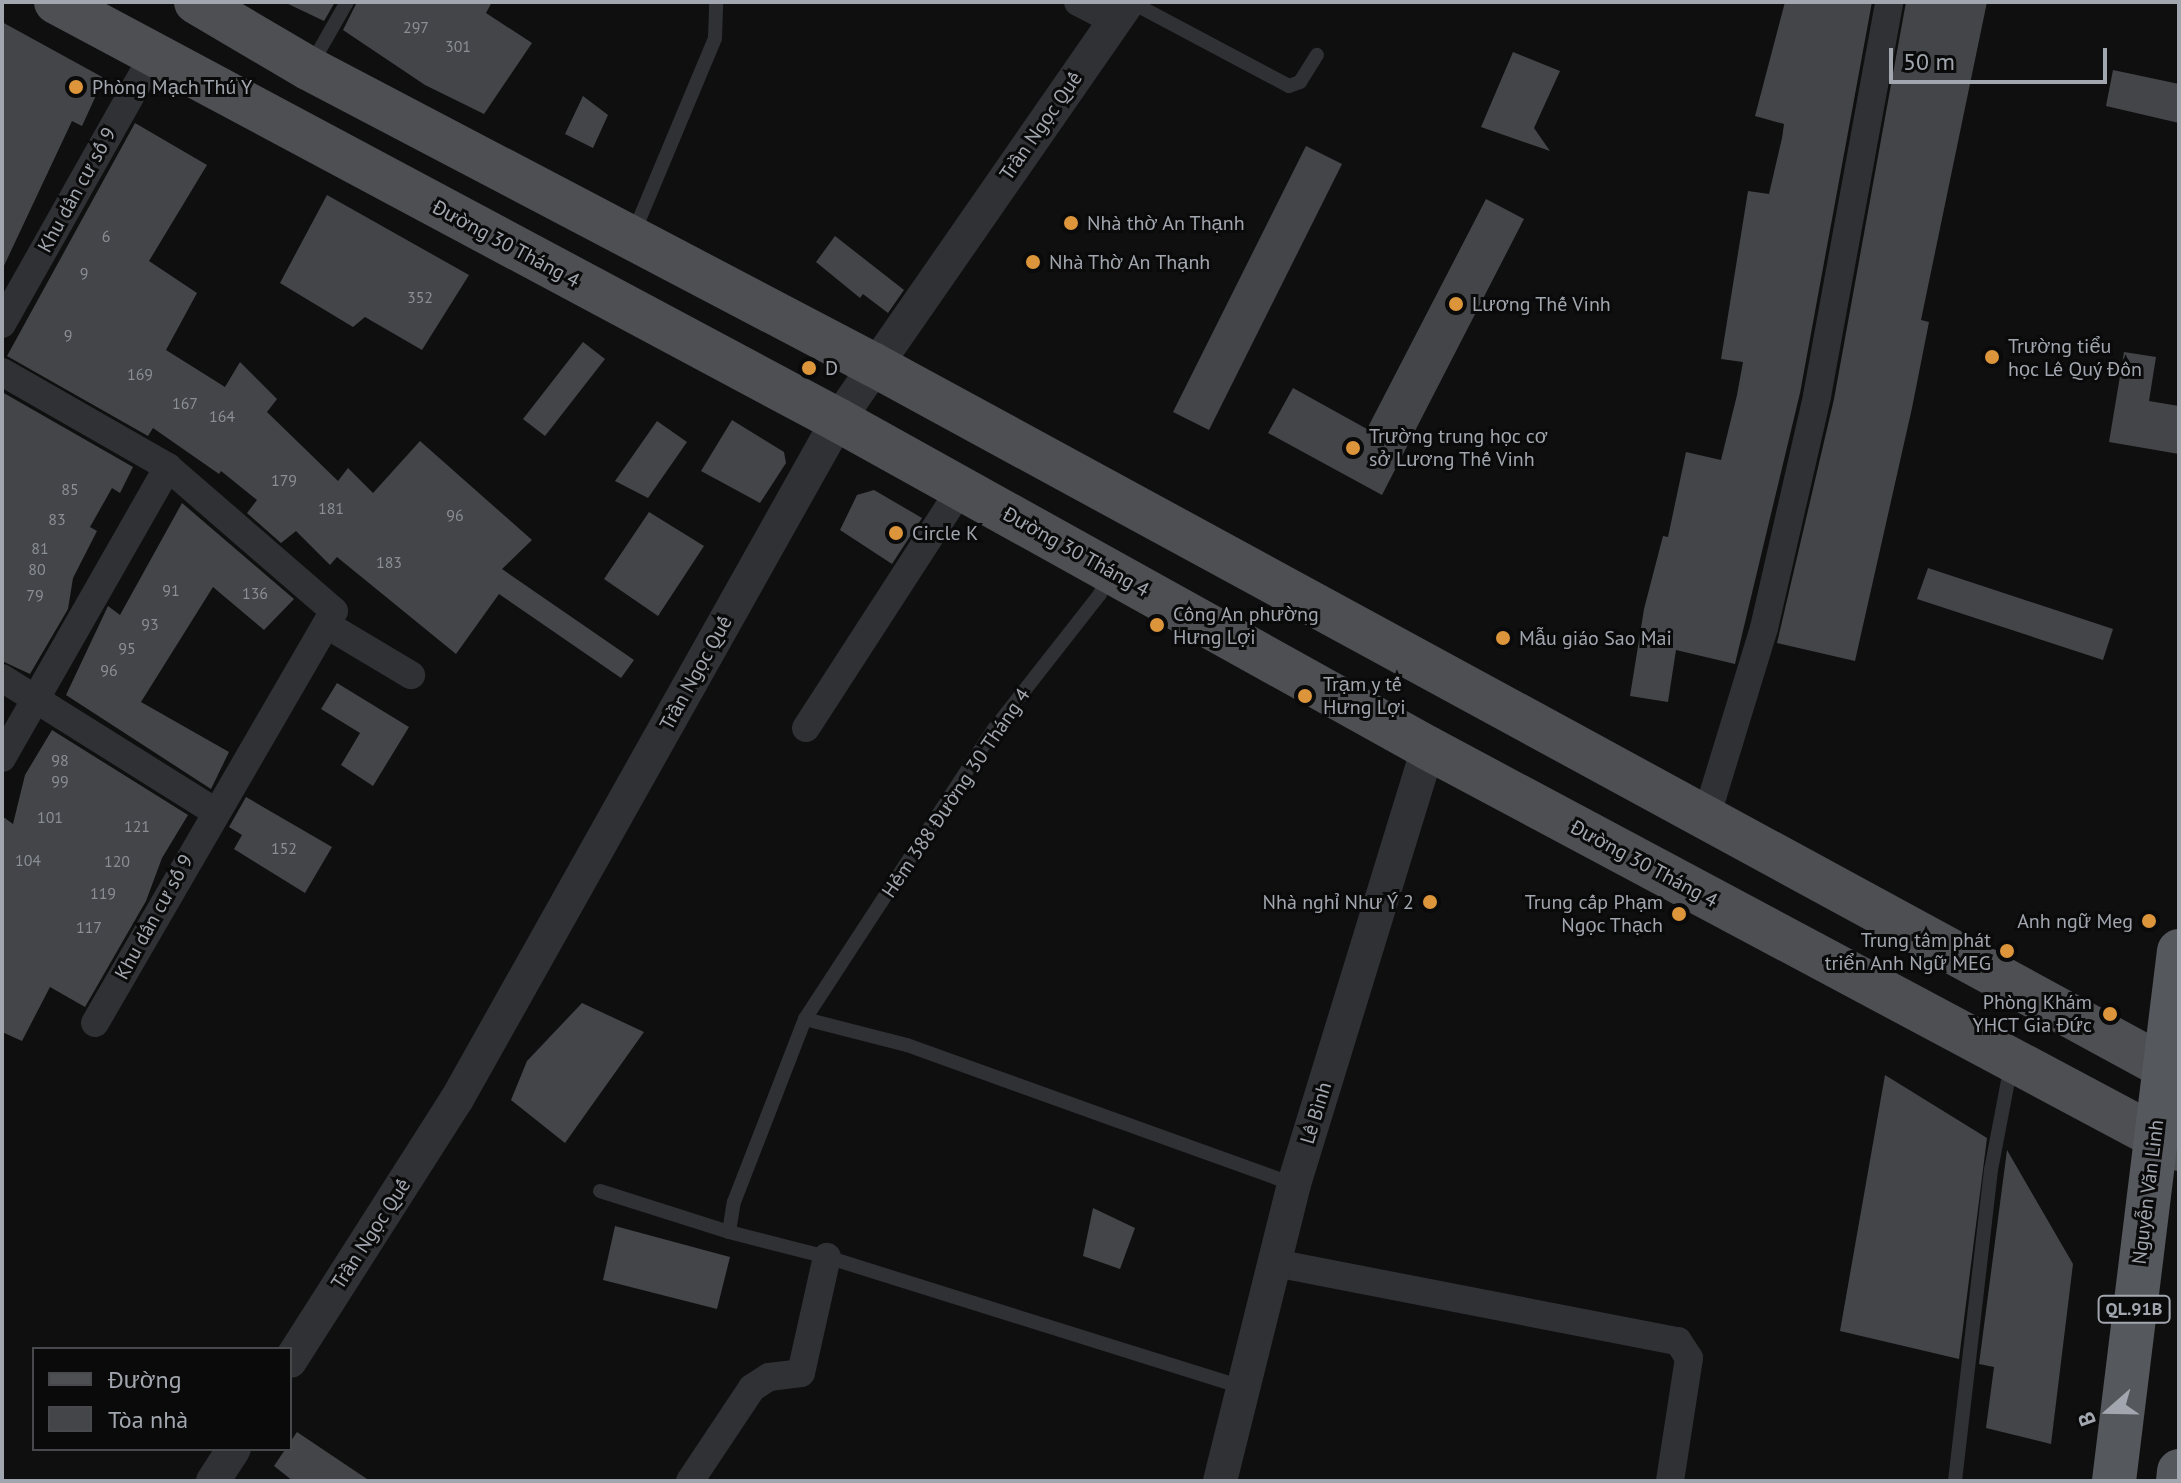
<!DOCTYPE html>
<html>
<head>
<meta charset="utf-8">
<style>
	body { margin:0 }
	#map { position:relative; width:2181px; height:1483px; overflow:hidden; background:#0f0f10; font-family:"PT Sans",sans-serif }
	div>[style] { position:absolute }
	.building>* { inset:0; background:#434548 }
	.service>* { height:14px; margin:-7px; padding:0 7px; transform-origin:7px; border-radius:7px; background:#303135 }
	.minor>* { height:28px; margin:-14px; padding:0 14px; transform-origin:14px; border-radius:14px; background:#303135 }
	.tertiary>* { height:34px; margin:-17px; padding:0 17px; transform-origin:17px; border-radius:17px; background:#303135 }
	.primary>* { height:44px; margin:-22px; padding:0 22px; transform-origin:22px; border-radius:22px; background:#4d4f53 }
	.trunk>* { height:44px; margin:-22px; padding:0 22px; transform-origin:22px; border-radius:22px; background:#55585c }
	.dots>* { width:22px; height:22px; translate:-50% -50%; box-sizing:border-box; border:4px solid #0a0a0b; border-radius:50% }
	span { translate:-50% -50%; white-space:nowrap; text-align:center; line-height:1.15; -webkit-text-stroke:6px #0a0a0b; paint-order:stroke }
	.number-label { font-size:16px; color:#8a8e95 }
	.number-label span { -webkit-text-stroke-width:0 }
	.shield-label span { padding:2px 6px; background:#0a0a0b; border:2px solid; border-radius:6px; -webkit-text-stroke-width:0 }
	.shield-label { font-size:18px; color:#a2a7af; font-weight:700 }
	.poi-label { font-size:20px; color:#a2a7af }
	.left { translate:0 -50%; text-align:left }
	.right { translate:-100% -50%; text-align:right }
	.street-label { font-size:20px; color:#a2a7af }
	.frame { position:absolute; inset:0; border:4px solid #a2a7af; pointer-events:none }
	.legend { position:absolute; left:32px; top:1347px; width:260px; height:104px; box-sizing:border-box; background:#0a0a0b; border:2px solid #47494d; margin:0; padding:10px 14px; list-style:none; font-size:24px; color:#a2a7af }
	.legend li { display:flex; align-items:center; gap:16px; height:40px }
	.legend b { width:40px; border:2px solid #47494d }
	.north { position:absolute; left:2069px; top:1371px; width:80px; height:80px; -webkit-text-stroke:6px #0a0a0b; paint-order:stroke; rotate:250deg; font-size:22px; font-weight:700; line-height:32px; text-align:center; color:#a2a7af }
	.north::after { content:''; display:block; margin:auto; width:28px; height:36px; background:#a2a7af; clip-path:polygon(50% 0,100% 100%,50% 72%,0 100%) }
	.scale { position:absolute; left:1889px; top:48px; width:218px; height:36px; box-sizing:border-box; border:4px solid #a2a7af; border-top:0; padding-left:10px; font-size:24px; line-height:28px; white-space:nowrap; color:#a2a7af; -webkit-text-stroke:6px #0a0a0b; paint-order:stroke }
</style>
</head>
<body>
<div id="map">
	<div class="building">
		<i style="clip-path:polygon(284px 2px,335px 2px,324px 21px)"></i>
		<i style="clip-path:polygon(357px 2px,492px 2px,486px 13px,532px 43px,484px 114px,425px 85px,343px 30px)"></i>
		<i style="clip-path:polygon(1785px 2px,1872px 2px,1800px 393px,1735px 664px,1676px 650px,1668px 702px,1630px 696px,1644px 609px,1663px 536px,1668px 537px,1686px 452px,1721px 460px,1737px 395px,1743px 362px,1721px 359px,1748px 191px,1769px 194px,1782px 138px,1784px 124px,1755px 116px)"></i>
		<i style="clip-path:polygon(1906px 2px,1987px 2px,1921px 320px,1929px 322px,1912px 408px,1855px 661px,1777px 643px,1834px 399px)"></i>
		<i style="clip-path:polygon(2px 22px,104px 78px,82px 126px,72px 121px,2px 270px)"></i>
		<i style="clip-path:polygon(1513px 52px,1560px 71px,1534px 128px,1550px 151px,1481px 127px)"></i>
		<i style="clip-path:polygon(2113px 70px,2179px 84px,2179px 123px,2106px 106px)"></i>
		<i style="clip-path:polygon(583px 96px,608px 115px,593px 148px,565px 134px)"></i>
		<i style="clip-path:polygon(135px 123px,207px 165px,149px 261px,197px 293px,166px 350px,225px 387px,240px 362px,277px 399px,267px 412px,338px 481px,348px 468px,373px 493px,420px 441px,532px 540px,502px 569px,634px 660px,621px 678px,499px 594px,456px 654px,337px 557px,330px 565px,296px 531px,281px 543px,247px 513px,257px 500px,221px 471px,219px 474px,153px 428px,148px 436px,7px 356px)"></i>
		<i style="clip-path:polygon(1306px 146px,1342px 164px,1209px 430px,1173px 412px)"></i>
		<i style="clip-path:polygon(327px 195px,469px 275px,422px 350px,365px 317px,353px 327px,280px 283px)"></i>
		<i style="clip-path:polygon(1486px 199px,1524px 219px,1382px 495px,1268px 433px,1293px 388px,1367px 429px)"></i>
		<i style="clip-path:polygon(835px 236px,904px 290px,888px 313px,863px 294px,860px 298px,816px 262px)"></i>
		<i style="clip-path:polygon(583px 342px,605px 359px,545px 436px,523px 419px)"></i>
		<i style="clip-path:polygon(2124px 352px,2156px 357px,2149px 401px,2179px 406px,2179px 454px,2109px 442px)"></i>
		<i style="clip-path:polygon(2px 392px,133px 467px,120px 493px,112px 488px,90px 527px,97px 531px,73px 578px,68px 609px,30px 674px,2px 661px)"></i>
		<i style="clip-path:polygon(732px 420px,784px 452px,786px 463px,760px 503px,701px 471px)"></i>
		<i style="clip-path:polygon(657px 421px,687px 442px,648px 498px,615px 481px)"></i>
		<i style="clip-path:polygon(874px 490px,922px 518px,892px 564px,840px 530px,857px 495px)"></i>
		<i style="clip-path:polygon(182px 503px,294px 599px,264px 630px,213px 587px,141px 702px,229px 752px,211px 789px,66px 695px,108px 606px,120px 615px)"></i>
		<i style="clip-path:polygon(649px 512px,704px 546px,658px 616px,604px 579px)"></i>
		<i style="clip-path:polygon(1928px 568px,2113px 629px,2103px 660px,1917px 599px)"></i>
		<i style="clip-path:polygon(337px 683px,409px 727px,373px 786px,341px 765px,360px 733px,321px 709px)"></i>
		<i style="clip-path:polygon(52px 730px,188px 815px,162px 858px,146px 901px,85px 1007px,50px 987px,22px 1041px,2px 1032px,2px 816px,13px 824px,25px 775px)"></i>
		<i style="clip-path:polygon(246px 797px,332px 847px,305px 893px,234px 849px,242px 835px,229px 827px)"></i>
		<i style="clip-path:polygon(582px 1003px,644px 1032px,565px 1143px,511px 1100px,527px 1061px)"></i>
		<i style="clip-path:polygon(1885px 1075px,1987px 1138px,1959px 1359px,1840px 1331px)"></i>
		<i style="clip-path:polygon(2007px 1150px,2073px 1264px,2051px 1444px,1986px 1428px,1994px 1367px,1979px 1364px)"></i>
		<i style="clip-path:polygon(1093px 1208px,1135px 1228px,1120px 1269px,1083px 1256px)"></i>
		<i style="clip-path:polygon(615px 1226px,730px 1257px,717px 1309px,603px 1280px)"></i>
		<i style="clip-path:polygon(297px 1432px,370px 1481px,293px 1481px,274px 1466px)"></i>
	</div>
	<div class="service">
		<i style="left:1131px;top:2px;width:179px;rotate:28deg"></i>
		<i style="left:1289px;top:86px;width:12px;rotate:-20deg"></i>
		<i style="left:1300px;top:82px;width:32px;rotate:-58deg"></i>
		<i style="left:311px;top:65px;width:73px;rotate:-60.3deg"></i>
		<i style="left:634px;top:232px;width:210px;rotate:-67.3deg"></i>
		<i style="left:715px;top:38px;width:36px;rotate:-88deg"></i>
		<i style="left:1108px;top:575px;width:21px;rotate:113deg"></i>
		<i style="left:1100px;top:594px;width:172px;rotate:128.1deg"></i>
		<i style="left:994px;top:729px;width:346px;rotate:123.1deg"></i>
		<i style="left:805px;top:1019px;width:105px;rotate:14.3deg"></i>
		<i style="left:907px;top:1045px;width:411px;rotate:19.8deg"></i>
		<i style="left:600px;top:1191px;width:135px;rotate:17.6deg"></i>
		<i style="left:729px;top:1232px;width:30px;rotate:-81deg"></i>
		<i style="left:734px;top:1202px;width:196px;rotate:-68.8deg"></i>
		<i style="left:729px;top:1232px;width:101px;rotate:14.3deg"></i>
		<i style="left:827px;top:1257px;width:438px;rotate:17.4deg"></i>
		<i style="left:1955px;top:1481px;width:313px;rotate:-83.4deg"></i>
		<i style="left:1991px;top:1170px;width:107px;rotate:-79.2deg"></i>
	</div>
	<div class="minor">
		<i style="left:1078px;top:2px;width:42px;rotate:27.2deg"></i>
		<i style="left:2px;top:324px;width:308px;rotate:-60.6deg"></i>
		<i style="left:2px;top:372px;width:191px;rotate:29.8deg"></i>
		<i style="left:168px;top:467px;width:335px;rotate:119.7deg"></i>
		<i style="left:327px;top:625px;width:98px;rotate:30.8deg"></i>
		<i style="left:2px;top:678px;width:250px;rotate:32.1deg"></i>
		<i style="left:806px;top:728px;width:286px;rotate:-57.1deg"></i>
		<i style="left:1705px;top:821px;width:202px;rotate:-73deg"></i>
		<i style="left:1764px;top:628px;width:238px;rotate:-77.1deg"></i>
		<i style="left:1817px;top:396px;width:401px;rotate:-79.6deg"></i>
		<i style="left:95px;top:1023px;width:476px;rotate:-59.9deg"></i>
		<i style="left:334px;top:611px;width:220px;rotate:-139.1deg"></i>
		<i style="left:1275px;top:1263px;width:410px;rotate:11deg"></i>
		<i style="left:1678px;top:1341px;width:20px;rotate:57deg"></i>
		<i style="left:1689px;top:1358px;width:124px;rotate:98.8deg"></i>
		<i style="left:690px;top:1481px;width:112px;rotate:-56.3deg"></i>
		<i style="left:752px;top:1388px;width:20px;rotate:-33deg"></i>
		<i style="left:769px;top:1377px;width:32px;rotate:-7deg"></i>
		<i style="left:801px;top:1373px;width:119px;rotate:-77.4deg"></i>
	</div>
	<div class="tertiary">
		<i style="left:290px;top:1361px;width:311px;rotate:-57.5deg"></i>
		<i style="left:457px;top:1099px;width:779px;rotate:-60.7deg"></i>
		<i style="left:838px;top:420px;width:509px;rotate:-55.25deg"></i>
		<i style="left:213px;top:1481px;width:38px;rotate:-57deg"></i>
		<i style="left:1220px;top:1481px;width:306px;rotate:-76deg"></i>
		<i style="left:1294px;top:1184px;width:456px;rotate:-72.9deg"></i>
	</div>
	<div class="primary">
		<i style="left:56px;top:2px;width:887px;rotate:28.13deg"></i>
		<i style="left:838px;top:420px;width:675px;rotate:29.07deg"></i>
		<i style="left:1428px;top:748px;width:851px;rotate:28.1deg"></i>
		<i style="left:196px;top:2px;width:130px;rotate:30.5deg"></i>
		<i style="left:308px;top:68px;width:639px;rotate:27.69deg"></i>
		<i style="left:874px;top:365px;width:1486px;rotate:28.55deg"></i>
	</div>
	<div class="trunk">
		<i style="left:2114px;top:1481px;width:534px;rotate:-83.01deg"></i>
		<i style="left:2178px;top:1481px;width:10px;rotate:-84deg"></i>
	</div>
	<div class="dots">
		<i style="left:76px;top:87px;background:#dc953b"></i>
		<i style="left:1071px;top:223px;background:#dc953b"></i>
		<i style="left:1033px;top:262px;background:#dc953b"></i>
		<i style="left:1456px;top:304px;background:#dc953b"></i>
		<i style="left:1992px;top:357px;background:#dc953b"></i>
		<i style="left:809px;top:368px;background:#dc953b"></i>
		<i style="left:1353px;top:448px;background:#dc953b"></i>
		<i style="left:896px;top:533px;background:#dc953b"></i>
		<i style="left:1157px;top:625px;background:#dc953b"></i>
		<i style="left:1503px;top:638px;background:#dc953b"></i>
		<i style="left:1305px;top:696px;background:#dc953b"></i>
		<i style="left:1430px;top:902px;background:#dc953b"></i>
		<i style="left:1679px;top:914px;background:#dc953b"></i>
		<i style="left:2149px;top:921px;background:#dc953b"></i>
		<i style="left:2007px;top:951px;background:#dc953b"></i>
		<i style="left:2110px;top:1014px;background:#dc953b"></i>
	</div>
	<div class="number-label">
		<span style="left:416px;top:27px">297</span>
		<span style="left:458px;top:46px">301</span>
		<span style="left:106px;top:236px">6</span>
		<span style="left:84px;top:273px">9</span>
		<span style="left:420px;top:297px">352</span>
		<span style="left:68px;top:335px">9</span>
		<span style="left:140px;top:374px">169</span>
		<span style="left:185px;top:403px">167</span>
		<span style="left:222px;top:416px">164</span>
		<span style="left:284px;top:480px">179</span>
		<span style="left:70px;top:489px">85</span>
		<span style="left:331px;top:508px">181</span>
		<span style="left:455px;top:515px">96</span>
		<span style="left:57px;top:519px">83</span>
		<span style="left:40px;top:548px">81</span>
		<span style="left:389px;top:562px">183</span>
		<span style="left:37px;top:569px">80</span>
		<span style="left:171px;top:590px">91</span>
		<span style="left:255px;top:593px">136</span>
		<span style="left:35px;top:595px">79</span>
		<span style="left:150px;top:624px">93</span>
		<span style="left:127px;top:648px">95</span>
		<span style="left:109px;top:670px">96</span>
		<span style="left:60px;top:760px">98</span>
		<span style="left:60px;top:781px">99</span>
		<span style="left:50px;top:817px">101</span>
		<span style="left:137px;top:826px">121</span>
		<span style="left:284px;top:848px">152</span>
		<span style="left:28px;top:860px">104</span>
		<span style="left:117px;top:861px">120</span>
		<span style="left:103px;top:893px">119</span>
		<span style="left:89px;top:927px">117</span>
	</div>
	<div class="shield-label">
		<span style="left:2134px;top:1309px">QL.91B</span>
	</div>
	<div class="poi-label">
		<span class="left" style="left:92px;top:87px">Phòng Mạch Thú Y</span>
		<span class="left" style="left:1087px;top:223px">Nhà thờ An Thạnh</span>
		<span class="left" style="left:1049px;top:262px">Nhà Thờ An Thạnh</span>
		<span class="left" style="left:1472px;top:304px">Lương Thế Vinh</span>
		<span class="left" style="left:2008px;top:358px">Trường tiểu<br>học Lê Quý Đôn</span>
		<span class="left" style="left:825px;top:368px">D</span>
		<span class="left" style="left:1369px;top:448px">Trường trung học cơ<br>sở Lương Thế Vinh</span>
		<span class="left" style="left:912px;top:533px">Circle K</span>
		<span class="left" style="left:1173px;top:626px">Công An phường<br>Hưng Lợi</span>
		<span class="left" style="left:1519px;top:638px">Mẫu giáo Sao Mai</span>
		<span class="left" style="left:1323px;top:696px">Trạm y tế<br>Hưng Lợi</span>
		<span class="right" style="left:1414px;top:902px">Nhà nghỉ Như Ý 2</span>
		<span class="right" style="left:1663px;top:914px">Trung cấp Phạm<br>Ngọc Thạch</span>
		<span class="right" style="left:2133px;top:921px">Anh ngữ Meg</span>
		<span class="right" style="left:1991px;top:952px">Trung tâm phát<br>triển Anh Ngữ MEG</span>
		<span class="right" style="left:2092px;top:1014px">Phòng Khám<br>YHCT Gia Đức</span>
	</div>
	<div class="street-label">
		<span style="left:1041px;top:126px;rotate:-55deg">Trần Ngọc Quế</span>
		<span style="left:77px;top:190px;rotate:-61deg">Khu dân cư số 9</span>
		<span style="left:506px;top:244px;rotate:28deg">Đường 30 Tháng 4</span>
		<span style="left:1076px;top:552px;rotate:29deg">Đường 30 Tháng 4</span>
		<span style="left:696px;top:673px;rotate:-61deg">Trần Ngọc Quế</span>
		<span style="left:956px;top:793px;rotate:-56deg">Hẻm 388 Đường 30 Tháng 4</span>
		<span style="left:1644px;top:864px;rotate:28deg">Đường 30 Tháng 4</span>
		<span style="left:154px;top:917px;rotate:-61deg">Khu dân cư số 9</span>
		<span style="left:1316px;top:1113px;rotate:-73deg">Lê Bình</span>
		<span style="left:2148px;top:1192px;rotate:-83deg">Nguyễn Văn Linh</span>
		<span style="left:371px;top:1234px;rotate:-57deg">Trần Ngọc Quế</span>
	</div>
	<div class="frame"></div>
	<ul class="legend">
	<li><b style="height:10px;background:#4d4f53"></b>Đường</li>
	<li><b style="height:22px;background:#434548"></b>Tòa nhà</li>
	</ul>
	<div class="north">B</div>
	<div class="scale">50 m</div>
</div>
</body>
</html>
